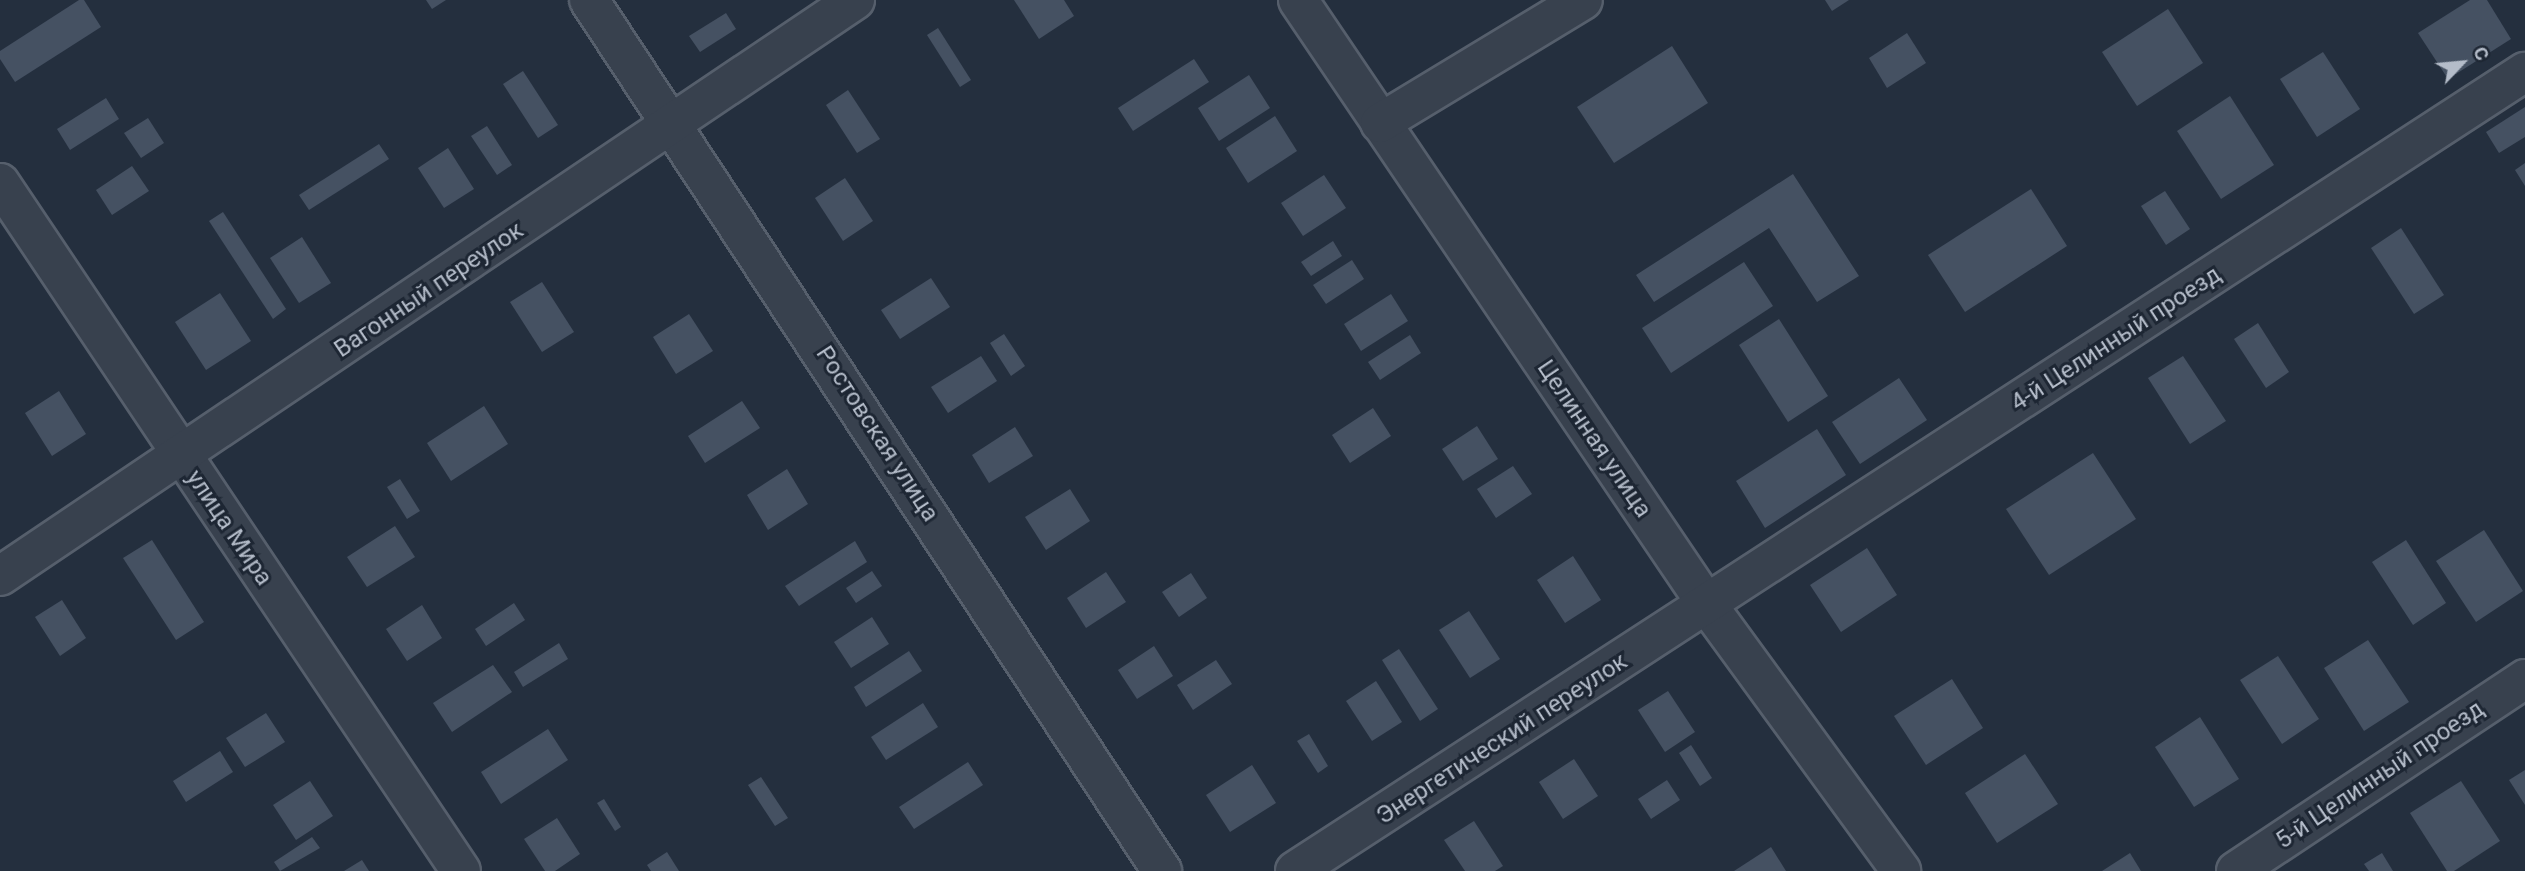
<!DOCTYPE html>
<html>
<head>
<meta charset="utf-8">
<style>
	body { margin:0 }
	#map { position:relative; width:2525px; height:871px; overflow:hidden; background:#242f3e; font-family:Roboto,sans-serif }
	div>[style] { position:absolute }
	.building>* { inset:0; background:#455162 }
	.roads { filter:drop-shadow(2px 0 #565f6c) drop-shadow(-2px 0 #565f6c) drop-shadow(0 2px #565f6c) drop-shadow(0 -2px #565f6c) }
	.minor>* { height:38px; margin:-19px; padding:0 19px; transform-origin:19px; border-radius:19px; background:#38414e }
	span { translate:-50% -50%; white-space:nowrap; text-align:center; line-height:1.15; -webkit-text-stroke:6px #1d2633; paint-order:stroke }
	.street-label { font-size:24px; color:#b4bcc9 }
	.north { position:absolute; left:2427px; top:28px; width:70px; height:70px; -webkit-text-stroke:5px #1d2633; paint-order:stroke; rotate:64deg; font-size:19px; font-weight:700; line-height:28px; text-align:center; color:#b4bcc9 }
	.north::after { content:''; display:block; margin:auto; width:24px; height:32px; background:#b4bcc9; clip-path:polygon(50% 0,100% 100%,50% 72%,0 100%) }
</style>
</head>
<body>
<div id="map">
	<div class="building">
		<i style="clip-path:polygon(79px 0,84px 0,101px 27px,15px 82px,0 59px,0 51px)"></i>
		<i style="clip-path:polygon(426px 0,446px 0,432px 9px)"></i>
		<i style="clip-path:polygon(1014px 0,1064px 0,1074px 16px,1039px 39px)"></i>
		<i style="clip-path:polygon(1825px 0,1849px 0,1832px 11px)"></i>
		<i style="clip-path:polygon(2470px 0,2487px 0,2511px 39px,2448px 79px,2418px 33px)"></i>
		<i style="clip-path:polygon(2168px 9px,2203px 63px,2137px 106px,2102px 52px)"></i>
		<i style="clip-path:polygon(726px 13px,736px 29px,700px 52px,689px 36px)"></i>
		<i style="clip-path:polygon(938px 28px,971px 80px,960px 87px,927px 35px)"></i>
		<i style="clip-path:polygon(1907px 33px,1926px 63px,1887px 88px,1869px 58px)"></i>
		<i style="clip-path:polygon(1672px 46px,1708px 103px,1614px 163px,1577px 107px)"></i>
		<i style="clip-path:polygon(2323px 52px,2360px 109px,2317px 137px,2280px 79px)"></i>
		<i style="clip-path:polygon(1194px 59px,1209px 82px,1133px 131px,1118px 108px)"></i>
		<i style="clip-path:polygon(523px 71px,558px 125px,538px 138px,503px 84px)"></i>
		<i style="clip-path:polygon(1249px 75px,1270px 108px,1219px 141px,1198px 108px)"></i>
		<i style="clip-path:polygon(848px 90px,880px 139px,857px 153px,826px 105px)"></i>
		<i style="clip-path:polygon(2230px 96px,2274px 165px,2221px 199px,2177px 131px)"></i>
		<i style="clip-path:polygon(106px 98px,119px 119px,70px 150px,57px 129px)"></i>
		<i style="clip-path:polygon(2525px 107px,2525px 137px,2499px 153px,2486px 132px)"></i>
		<i style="clip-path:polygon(1275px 116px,1297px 151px,1248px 183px,1226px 148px)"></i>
		<i style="clip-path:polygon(148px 118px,164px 143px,141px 158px,124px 133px)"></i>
		<i style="clip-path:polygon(487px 126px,512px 165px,497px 175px,471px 136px)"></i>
		<i style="clip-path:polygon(379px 144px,389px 159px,309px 210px,299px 195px)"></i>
		<i style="clip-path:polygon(448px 148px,474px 189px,444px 208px,418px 168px)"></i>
		<i style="clip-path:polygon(2525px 163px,2525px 186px,2515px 170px)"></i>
		<i style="clip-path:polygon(132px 166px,149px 191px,112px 215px,96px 190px)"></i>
		<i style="clip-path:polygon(1793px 174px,1859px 276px,1817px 302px,1769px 228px,1654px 302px,1636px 275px)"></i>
		<i style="clip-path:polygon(1324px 175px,1346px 208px,1303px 236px,1281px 203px)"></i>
		<i style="clip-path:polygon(845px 178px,873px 221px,843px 241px,815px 198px)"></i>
		<i style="clip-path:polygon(2031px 189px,2067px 246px,1965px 312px,1928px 255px)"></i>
		<i style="clip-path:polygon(2165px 191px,2190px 229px,2166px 245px,2141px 206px)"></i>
		<i style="clip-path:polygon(223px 212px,286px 309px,273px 319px,209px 221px)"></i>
		<i style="clip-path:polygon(2401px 228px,2444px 295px,2414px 314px,2371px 248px)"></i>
		<i style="clip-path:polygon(302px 237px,331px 283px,299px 303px,270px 258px)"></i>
		<i style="clip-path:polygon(1333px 241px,1342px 256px,1311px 276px,1301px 262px)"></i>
		<i style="clip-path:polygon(1352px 260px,1364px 279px,1326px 304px,1313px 285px)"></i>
		<i style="clip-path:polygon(1744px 262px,1773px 306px,1671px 373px,1642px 328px)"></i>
		<i style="clip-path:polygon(931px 278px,950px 307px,900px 339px,881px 310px)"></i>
		<i style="clip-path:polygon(542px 282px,574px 332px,542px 352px,510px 302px)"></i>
		<i style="clip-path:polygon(220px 293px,251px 341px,206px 370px,175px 322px)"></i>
		<i style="clip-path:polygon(1391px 294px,1408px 321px,1361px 351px,1344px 324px)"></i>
		<i style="clip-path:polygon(689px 314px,713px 351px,676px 374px,653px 337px)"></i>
		<i style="clip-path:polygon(1779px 319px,1828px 396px,1788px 422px,1739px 345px)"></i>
		<i style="clip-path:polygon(2258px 323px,2289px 372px,2266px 388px,2234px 339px)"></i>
		<i style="clip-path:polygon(1004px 334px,1025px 366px,1011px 376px,990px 343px)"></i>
		<i style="clip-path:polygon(1410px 335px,1421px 353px,1380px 380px,1368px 362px)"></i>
		<i style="clip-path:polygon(981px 356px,997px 381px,948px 413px,931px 387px)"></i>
		<i style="clip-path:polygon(2183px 356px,2226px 421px,2190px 444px,2148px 378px)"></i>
		<i style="clip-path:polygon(1899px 378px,1927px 420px,1860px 464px,1832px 422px)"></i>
		<i style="clip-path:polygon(59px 391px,86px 434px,52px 456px,25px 413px)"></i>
		<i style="clip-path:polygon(742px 401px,760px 428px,705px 463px,688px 436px)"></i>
		<i style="clip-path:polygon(484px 406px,508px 444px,451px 481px,427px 443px)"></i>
		<i style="clip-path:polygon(1373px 408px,1391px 436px,1350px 463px,1332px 435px)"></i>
		<i style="clip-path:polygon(1477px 426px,1498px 459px,1463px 481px,1442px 449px)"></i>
		<i style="clip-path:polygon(1015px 427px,1033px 456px,989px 483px,972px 455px)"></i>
		<i style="clip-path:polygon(1817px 429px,1846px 475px,1765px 528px,1736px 481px)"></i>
		<i style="clip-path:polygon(2093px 453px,2136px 519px,2049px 575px,2006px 509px)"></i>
		<i style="clip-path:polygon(1513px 466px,1532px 494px,1496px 518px,1477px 489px)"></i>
		<i style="clip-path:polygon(787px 469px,808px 504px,768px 530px,747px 495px)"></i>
		<i style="clip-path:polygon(400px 479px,420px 511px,407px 519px,387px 487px)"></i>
		<i style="clip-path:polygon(1070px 489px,1090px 521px,1046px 550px,1025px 517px)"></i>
		<i style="clip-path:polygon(395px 526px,415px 557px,367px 587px,347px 557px)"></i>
		<i style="clip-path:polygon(2484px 530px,2523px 591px,2476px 622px,2436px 561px)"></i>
		<i style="clip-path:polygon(152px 540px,204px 622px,176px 640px,123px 558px)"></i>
		<i style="clip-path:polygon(2406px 540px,2446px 603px,2413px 625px,2372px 562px)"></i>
		<i style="clip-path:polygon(855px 541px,867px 562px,799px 606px,785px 586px)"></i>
		<i style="clip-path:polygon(1867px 548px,1897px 595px,1841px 632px,1810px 585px)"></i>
		<i style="clip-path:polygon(1573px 556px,1601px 600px,1565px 623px,1537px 580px)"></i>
		<i style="clip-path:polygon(872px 571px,882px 586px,856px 603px,846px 588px)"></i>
		<i style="clip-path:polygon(1106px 572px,1126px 602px,1086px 628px,1067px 598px)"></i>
		<i style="clip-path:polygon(1191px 573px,1207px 598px,1179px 617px,1162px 592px)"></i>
		<i style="clip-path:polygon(62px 600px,86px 638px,60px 656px,35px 617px)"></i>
		<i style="clip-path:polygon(514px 603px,525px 620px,486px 646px,475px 629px)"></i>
		<i style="clip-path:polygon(422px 605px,442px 638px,407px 661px,386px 629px)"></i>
		<i style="clip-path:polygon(1469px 611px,1500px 659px,1470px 678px,1439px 630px)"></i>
		<i style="clip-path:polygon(872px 617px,889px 644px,851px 668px,834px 642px)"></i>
		<i style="clip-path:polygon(2368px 640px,2409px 702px,2364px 731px,2324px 668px)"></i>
		<i style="clip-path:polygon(559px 643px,568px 659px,523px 687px,514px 672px)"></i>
		<i style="clip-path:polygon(1154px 646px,1173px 676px,1137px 699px,1118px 670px)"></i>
		<i style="clip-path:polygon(1399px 649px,1438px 709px,1420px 721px,1382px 660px)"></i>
		<i style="clip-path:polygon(909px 651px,922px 671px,866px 707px,854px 687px)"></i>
		<i style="clip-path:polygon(2278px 656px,2319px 719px,2282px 744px,2240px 680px)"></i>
		<i style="clip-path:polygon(1216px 660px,1232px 684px,1193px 710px,1177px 685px)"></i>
		<i style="clip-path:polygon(493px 665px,512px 692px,452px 732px,433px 703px)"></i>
		<i style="clip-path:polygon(1952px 679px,1983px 728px,1926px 765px,1894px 716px)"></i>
		<i style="clip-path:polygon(1376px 681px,1402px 722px,1372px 741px,1346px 701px)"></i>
		<i style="clip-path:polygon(1668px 691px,1695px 732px,1665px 752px,1638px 710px)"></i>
		<i style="clip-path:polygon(923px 703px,938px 727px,886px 760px,871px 737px)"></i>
		<i style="clip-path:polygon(266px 713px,285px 742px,245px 767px,226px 738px)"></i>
		<i style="clip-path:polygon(2200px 717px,2239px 779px,2194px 807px,2155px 747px)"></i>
		<i style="clip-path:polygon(548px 729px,568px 760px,501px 804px,481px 772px)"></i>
		<i style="clip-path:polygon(1309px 734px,1328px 766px,1318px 773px,1297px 741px)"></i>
		<i style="clip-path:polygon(1691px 745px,1712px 778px,1700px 786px,1679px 753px)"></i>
		<i style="clip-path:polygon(220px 751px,233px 772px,186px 802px,173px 781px)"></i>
		<i style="clip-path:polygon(2025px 754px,2058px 804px,1997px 843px,1965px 793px)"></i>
		<i style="clip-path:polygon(1574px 759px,1598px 796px,1563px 819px,1539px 782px)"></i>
		<i style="clip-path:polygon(968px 762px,983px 785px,914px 829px,899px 807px)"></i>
		<i style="clip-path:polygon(1252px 765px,1276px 803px,1230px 832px,1206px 795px)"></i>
		<i style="clip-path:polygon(2525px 770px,2525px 805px,2509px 780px)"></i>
		<i style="clip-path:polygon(761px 777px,788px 818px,775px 826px,748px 785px)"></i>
		<i style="clip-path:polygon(1667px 780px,1680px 800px,1651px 819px,1638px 799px)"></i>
		<i style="clip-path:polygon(310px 781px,333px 816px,296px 840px,273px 805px)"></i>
		<i style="clip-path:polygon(2461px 781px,2500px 841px,2454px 871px,2447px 871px,2410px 813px)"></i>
		<i style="clip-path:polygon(604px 799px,621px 827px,615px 831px,597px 803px)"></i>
		<i style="clip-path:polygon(557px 818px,580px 854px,555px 871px,545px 871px,524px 839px)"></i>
		<i style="clip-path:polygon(1474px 821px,1503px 866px,1495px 871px,1465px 871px,1444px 840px)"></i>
		<i style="clip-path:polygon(312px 837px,320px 848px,280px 871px,274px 862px)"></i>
		<i style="clip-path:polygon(1771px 847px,1786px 871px,1734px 871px)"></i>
		<i style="clip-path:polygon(667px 852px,679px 871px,651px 871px,647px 865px)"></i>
		<i style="clip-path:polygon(2130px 853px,2141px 871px,2102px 871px)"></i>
		<i style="clip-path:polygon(2382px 853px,2393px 871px,2369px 871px,2364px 864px)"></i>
		<i style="clip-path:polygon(362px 860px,369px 871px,344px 871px)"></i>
	</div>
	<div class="roads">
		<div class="minor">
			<i style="left:589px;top:0;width:1043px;rotate:56.66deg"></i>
			<i style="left:1298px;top:0;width:732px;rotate:55.92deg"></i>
			<i style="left:1708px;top:606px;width:328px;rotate:53.9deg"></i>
			<i style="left:1380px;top:123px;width:237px;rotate:-31.2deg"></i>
			<i style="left:0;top:183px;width:828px;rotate:56.18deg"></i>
			<i style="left:0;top:576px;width:1031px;rotate:-33.97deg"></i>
			<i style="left:1295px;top:871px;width:1467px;rotate:-33.01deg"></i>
			<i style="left:2236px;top:871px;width:347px;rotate:-33.6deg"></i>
		</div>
	</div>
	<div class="street-label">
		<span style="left:429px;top:290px;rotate:-34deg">Вагонный переулок</span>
		<span style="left:2116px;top:339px;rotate:-33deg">4-й Целинный проезд</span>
		<span style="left:877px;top:434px;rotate:57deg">Ростовская улица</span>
		<span style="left:1594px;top:439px;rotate:56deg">Целинная улица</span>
		<span style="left:229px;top:528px;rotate:56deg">улица Мира</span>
		<span style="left:1502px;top:739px;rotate:-33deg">Энергетический переулок</span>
		<span style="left:2380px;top:775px;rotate:-34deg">5-й Целинный проезд</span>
	</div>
	<div class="north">С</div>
</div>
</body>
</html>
